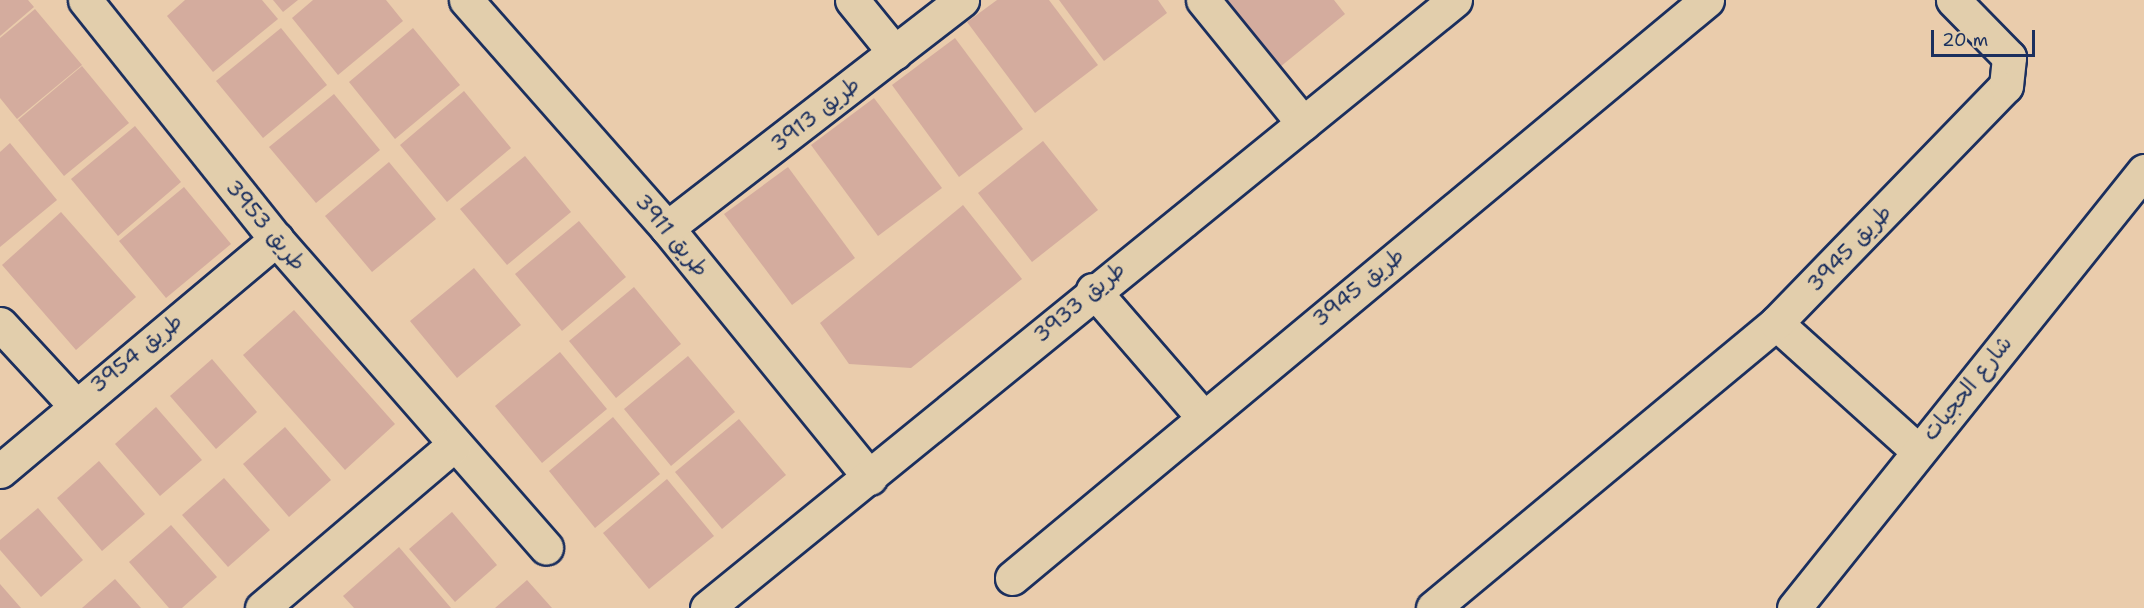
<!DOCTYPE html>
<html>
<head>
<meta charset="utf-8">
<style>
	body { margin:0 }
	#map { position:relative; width:2144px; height:608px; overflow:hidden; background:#eaccac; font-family:"Shantell Sans","Playpen Sans Arabic",sans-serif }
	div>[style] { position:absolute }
	.building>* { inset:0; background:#d4ac9e }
	.roads { filter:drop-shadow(2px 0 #1b2f5e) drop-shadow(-2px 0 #1b2f5e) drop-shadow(0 2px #1b2f5e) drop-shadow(0 -2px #1b2f5e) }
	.minor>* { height:33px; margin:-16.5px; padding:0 16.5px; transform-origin:16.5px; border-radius:16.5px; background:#e2ceac }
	span { translate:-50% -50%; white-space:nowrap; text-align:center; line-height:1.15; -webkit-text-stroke:4.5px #e2ceac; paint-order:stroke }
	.street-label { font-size:22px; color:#1b2f5e }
	.scale { position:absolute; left:1931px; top:30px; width:104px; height:27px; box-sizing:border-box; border:3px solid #1b2f5e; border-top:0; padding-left:8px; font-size:18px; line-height:21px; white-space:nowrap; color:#1b2f5e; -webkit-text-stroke:4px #e2ceac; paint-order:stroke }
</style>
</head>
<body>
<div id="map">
	<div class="building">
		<i style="clip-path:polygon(0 0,28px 0,34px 7px,0 36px)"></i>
		<i style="clip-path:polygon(185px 0,262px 0,278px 19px,213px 72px,167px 16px)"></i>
		<i style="clip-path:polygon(273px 0,298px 0,283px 12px)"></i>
		<i style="clip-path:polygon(313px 0,386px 0,403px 21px,338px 75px,292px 18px)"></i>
		<i style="clip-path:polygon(997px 0,1049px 0,1098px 65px,1035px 113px,967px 22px)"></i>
		<i style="clip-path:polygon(1059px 0,1158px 0,1167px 13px,1104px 61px)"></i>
		<i style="clip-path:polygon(1227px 0,1334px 0,1345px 14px,1280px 67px)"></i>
		<i style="clip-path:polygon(35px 9px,82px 65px,17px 119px,0 98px,0 38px)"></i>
		<i style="clip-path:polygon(281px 28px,327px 85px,263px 138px,216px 81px)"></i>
		<i style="clip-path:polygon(413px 28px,460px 85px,395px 139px,349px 82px)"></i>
		<i style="clip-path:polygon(955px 38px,1023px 129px,959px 177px,892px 85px)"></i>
		<i style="clip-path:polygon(82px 66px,129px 123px,64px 176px,18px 120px)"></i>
		<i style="clip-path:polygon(464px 91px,511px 148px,447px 202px,400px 145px)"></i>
		<i style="clip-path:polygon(334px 94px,380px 150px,316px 203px,269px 147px)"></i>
		<i style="clip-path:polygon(874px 98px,942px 188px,878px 236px,811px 145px)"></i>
		<i style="clip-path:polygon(135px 126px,181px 182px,118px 236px,71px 179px)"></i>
		<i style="clip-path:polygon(1043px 141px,1098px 210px,1032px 262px,978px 193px)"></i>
		<i style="clip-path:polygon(10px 143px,57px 200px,0 247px,0 152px)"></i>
		<i style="clip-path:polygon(525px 156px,571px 212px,507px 265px,460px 209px)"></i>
		<i style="clip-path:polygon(389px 162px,436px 219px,372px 272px,325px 216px)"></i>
		<i style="clip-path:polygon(788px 167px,855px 258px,792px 305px,724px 214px)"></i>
		<i style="clip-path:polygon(184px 187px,231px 244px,166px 298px,119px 241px)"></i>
		<i style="clip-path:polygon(963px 205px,1022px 279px,911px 368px,849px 364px,820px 323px)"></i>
		<i style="clip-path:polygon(61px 212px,136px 297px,76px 350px,2px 265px)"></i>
		<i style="clip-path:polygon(579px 221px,626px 277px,562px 331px,515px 274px)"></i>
		<i style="clip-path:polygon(474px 268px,521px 325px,457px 378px,410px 321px)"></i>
		<i style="clip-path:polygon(634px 287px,681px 344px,616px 398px,569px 341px)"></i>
		<i style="clip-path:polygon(294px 310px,395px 424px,345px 470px,243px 355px)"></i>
		<i style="clip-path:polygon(560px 352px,607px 409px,542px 463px,495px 406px)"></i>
		<i style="clip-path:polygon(688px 356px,735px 412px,671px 466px,624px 409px)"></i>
		<i style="clip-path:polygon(212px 359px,257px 412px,216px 449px,170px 396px)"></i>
		<i style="clip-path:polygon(156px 407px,202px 460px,160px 496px,115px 444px)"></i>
		<i style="clip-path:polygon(613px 417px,660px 474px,595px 528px,549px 471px)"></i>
		<i style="clip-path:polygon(739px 419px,786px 475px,722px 529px,675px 472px)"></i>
		<i style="clip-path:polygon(285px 427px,331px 480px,289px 517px,243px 464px)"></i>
		<i style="clip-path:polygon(99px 461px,145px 514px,102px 551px,57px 498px)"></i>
		<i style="clip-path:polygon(224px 478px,270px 530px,228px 567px,182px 515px)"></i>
		<i style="clip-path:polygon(667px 479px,714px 536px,649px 589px,603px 533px)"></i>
		<i style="clip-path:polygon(38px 508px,83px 560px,41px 597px,0 550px,0 540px)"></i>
		<i style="clip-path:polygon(452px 512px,497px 565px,455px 602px,409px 549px)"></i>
		<i style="clip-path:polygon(171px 525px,217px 577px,182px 608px,169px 608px,129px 562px)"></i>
		<i style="clip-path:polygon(399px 547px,451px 608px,354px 608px,343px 596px)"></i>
		<i style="clip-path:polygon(115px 579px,141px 608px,82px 608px)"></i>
		<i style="clip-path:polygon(527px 580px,552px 608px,495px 608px)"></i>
		<i style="clip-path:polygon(0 584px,21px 608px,0 608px)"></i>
	</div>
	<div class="roads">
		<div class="minor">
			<i style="left:85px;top:0;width:306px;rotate:51.4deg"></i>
			<i style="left:276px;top:239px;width:410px;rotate:48.8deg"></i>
			<i style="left:466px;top:0;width:304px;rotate:48.6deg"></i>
			<i style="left:667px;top:228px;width:322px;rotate:50.9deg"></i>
			<i style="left:852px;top:0;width:68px;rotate:50.9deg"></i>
			<i style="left:1203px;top:0;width:159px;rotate:50.9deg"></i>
			<i style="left:667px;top:228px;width:373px;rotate:-37.7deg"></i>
			<i style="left:1093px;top:290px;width:167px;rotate:49.1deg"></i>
			<i style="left:1776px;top:323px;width:190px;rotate:42deg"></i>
			<i style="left:0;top:324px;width:109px;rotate:47.2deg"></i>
			<i style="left:0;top:471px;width:361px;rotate:-40deg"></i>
			<i style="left:1012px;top:578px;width:904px;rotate:-39.75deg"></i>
			<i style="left:262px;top:608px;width:253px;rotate:-40.4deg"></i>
			<i style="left:707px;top:608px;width:964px;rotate:-39.11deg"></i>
			<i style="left:1433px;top:608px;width:446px;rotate:-39.7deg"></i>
			<i style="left:1776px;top:323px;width:330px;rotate:-45.9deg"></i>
			<i style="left:2006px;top:86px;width:29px;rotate:-84deg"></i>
			<i style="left:2009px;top:57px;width:80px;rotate:-134.5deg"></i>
			<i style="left:1794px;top:608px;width:560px;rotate:-51.31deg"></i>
		</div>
	</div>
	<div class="street-label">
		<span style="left:815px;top:114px;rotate:-38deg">طريق 3913</span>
		<span style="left:266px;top:225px;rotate:50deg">طريق 3953</span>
		<span style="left:672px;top:235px;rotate:50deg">طريق 3911</span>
		<span style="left:1849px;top:248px;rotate:-46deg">طريق 3945</span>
		<span style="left:1358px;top:287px;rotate:-39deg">طريق 3945</span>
		<span style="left:1079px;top:302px;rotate:-40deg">طريق 3933</span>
		<span style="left:136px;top:353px;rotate:-39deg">طريق 3954</span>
		<span style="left:1967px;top:388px;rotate:-51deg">شارع الحجيات</span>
	</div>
	<div class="scale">20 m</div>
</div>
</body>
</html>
